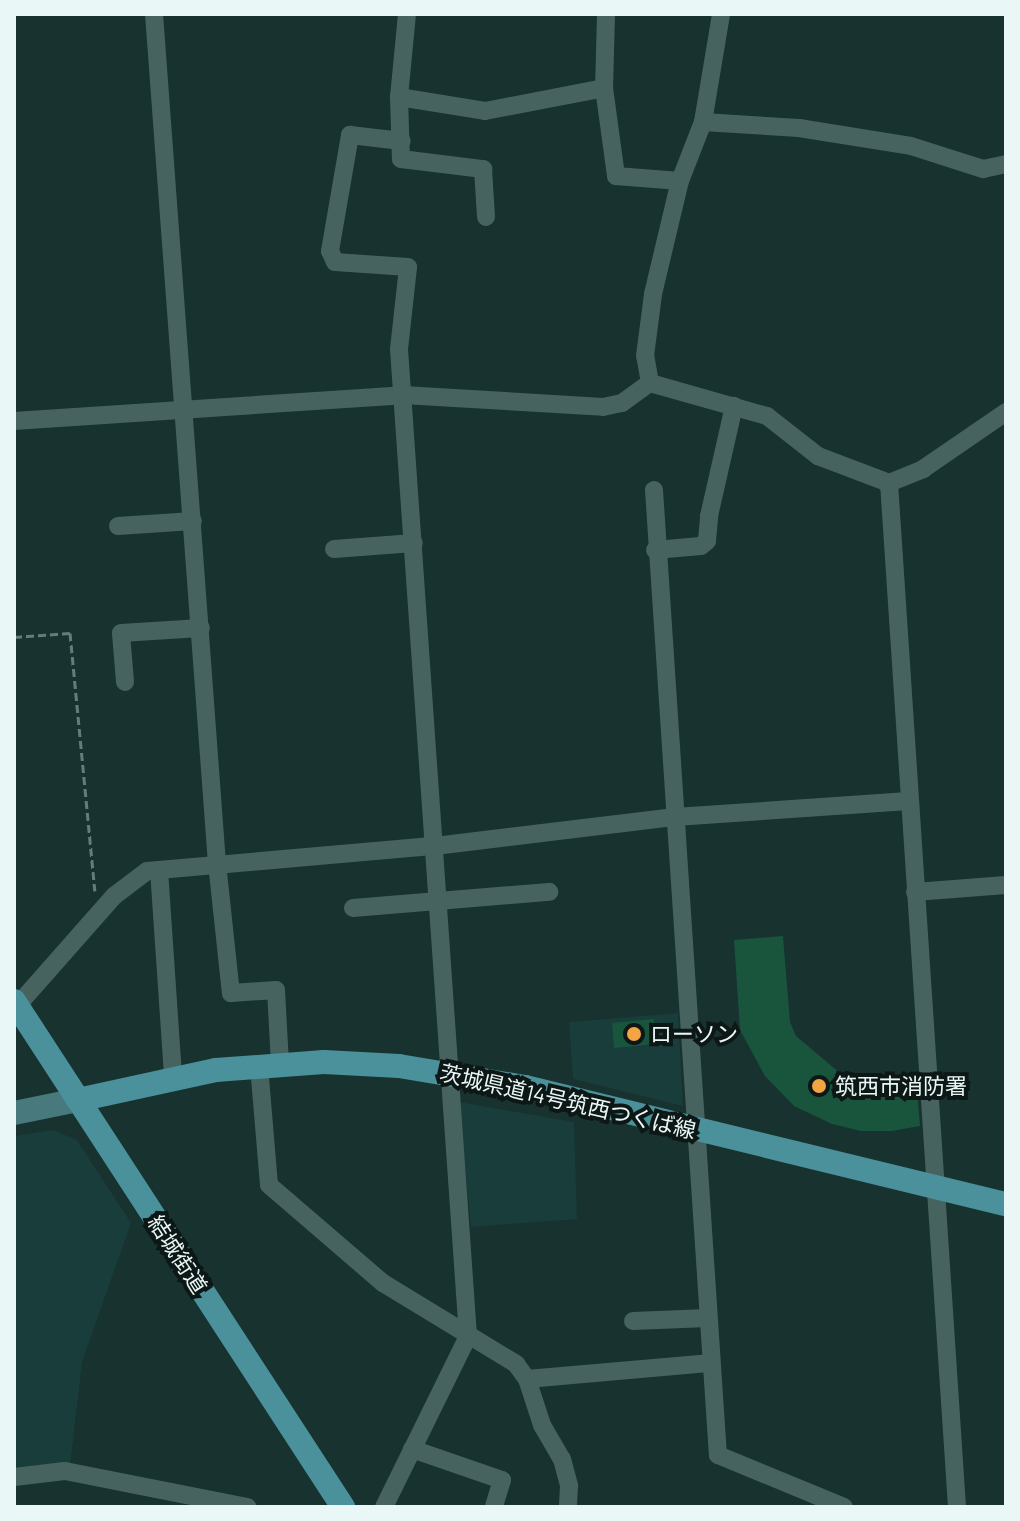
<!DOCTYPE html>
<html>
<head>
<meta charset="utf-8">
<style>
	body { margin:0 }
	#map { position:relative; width:1020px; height:1521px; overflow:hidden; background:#17322f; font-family:Barlow,"Noto Sans JP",sans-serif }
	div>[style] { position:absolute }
	.built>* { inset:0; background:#183d3a }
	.building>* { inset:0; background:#19543d }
	.path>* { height:3px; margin-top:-1.5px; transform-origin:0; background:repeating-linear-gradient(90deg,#657c79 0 8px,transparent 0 12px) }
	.street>* { height:18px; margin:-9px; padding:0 9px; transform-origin:9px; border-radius:9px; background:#476360 }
	.secondary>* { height:24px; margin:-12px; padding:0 12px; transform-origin:12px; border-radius:12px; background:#487a7d }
	.primary>* { height:24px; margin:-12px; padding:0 12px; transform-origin:12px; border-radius:12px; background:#4a919b }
	.dots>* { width:22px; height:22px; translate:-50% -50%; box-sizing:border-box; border:4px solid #0c1716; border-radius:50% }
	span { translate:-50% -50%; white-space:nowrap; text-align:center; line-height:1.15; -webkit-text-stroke:8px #0c1716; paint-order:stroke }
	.poi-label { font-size:22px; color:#e9f8f6 }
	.left { translate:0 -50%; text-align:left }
	.street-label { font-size:22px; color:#e9f8f6 }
	.frame { position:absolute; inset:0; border:16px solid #e9f8f6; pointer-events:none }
</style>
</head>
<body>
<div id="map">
	<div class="built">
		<i style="clip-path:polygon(678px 1013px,683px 1106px,573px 1079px,569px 1022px)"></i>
		<i style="clip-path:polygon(459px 1102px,574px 1122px,577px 1219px,471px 1227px)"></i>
		<i style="clip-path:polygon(53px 1130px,77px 1140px,131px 1223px,82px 1362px,70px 1467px,14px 1472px,14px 1136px)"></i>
	</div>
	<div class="building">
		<i style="clip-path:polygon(783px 936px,790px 1022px,796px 1036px,840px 1073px,856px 1078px,916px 1078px,920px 1126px,892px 1131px,861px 1131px,832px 1124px,794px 1106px,765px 1076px,740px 1030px,734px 940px)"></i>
		<i style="clip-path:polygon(654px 1019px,656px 1044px,614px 1048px,612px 1023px)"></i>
	</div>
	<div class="path">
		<i style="left:14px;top:637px;width:56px;rotate:-4.1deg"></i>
		<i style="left:70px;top:633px;width:259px;rotate:84.5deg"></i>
	</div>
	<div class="street">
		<i style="left:154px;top:14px;width:851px;rotate:85.76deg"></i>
		<i style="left:217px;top:863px;width:131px;rotate:83.9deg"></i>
		<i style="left:231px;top:993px;width:45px;rotate:-3.8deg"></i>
		<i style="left:276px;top:990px;width:74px;rotate:86.9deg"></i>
		<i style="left:407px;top:14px;width:83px;rotate:95.5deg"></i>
		<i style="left:399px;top:97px;width:62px;rotate:88.2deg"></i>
		<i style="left:401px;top:159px;width:83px;rotate:7deg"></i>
		<i style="left:483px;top:169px;width:48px;rotate:86.4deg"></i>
		<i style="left:606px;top:14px;width:74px;rotate:91.5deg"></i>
		<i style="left:604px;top:88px;width:89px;rotate:82.2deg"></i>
		<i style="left:616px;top:176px;width:64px;rotate:4.5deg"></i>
		<i style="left:399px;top:97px;width:87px;rotate:9.2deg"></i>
		<i style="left:485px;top:111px;width:121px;rotate:-10.9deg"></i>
		<i style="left:703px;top:122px;width:96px;rotate:3.6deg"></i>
		<i style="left:799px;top:128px;width:113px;rotate:9.1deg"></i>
		<i style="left:911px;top:146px;width:76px;rotate:17.7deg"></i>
		<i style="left:983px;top:169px;width:24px;rotate:-12deg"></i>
		<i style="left:650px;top:383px;width:122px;rotate:15.8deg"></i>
		<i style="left:767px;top:416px;width:65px;rotate:38.1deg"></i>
		<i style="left:818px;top:456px;width:76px;rotate:20.8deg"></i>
		<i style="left:889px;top:483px;width:37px;rotate:-22deg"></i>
		<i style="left:923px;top:469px;width:101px;rotate:-34.5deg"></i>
		<i style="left:650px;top:383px;width:27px;rotate:-100deg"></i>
		<i style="left:645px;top:356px;width:63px;rotate:-82.6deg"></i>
		<i style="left:653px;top:294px;width:116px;rotate:-76.6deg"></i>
		<i style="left:680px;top:181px;width:63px;rotate:-68.7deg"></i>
		<i style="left:703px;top:122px;width:109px;rotate:-80.5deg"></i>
		<i style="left:14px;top:421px;width:390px;rotate:-3.8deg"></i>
		<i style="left:403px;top:395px;width:200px;rotate:3.4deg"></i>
		<i style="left:603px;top:407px;width:19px;rotate:-12deg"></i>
		<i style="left:622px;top:403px;width:34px;rotate:-36deg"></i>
		<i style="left:889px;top:483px;width:1026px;rotate:86.2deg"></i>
		<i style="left:654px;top:490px;width:967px;rotate:86.21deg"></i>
		<i style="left:718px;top:1455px;width:136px;rotate:22.4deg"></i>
		<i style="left:118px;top:526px;width:75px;rotate:-3.8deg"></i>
		<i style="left:334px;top:549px;width:80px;rotate:-4.3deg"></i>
		<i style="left:655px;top:550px;width:46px;rotate:-5deg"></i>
		<i style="left:701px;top:546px;width:8px;rotate:-40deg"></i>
		<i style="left:707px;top:541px;width:25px;rotate:-85deg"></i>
		<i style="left:709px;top:516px;width:113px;rotate:-77.2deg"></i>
		<i style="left:125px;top:682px;width:49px;rotate:-94.7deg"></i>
		<i style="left:121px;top:633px;width:80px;rotate:-3.6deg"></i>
		<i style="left:159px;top:870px;width:207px;rotate:86.1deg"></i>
		<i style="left:915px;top:892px;width:91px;rotate:-4.4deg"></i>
		<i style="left:353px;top:908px;width:197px;rotate:-4.7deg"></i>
		<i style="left:17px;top:1006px;width:147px;rotate:-48.6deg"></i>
		<i style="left:114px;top:896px;width:41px;rotate:-37.1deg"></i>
		<i style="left:147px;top:871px;width:289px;rotate:-5deg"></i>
		<i style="left:435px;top:846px;width:242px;rotate:-6.9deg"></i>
		<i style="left:675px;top:817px;width:234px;rotate:-3.9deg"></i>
		<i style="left:259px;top:1066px;width:119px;rotate:85.2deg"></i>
		<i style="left:269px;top:1185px;width:150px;rotate:40.7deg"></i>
		<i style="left:383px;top:1283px;width:156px;rotate:31.3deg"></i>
		<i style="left:516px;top:1364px;width:19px;rotate:54deg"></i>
		<i style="left:527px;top:1379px;width:48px;rotate:71.9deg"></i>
		<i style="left:542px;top:1425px;width:39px;rotate:60deg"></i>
		<i style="left:562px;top:1459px;width:28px;rotate:75deg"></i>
		<i style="left:569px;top:1486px;width:21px;rotate:93deg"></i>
		<i style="left:633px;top:1321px;width:75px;rotate:-2.3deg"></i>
		<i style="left:527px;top:1379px;width:185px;rotate:-5deg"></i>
		<i style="left:412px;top:1449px;width:95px;rotate:19deg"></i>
		<i style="left:502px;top:1480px;width:28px;rotate:107deg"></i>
		<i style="left:14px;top:1477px;width:51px;rotate:-6.7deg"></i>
		<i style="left:65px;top:1471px;width:186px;rotate:11.2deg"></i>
		<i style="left:384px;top:1507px;width:191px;rotate:-63.8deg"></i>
		<i style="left:468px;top:1336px;width:989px;rotate:-94deg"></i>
		<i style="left:399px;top:349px;width:82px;rotate:-83.7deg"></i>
		<i style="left:408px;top:267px;width:73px;rotate:-176.1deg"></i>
		<i style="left:335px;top:262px;width:12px;rotate:-114deg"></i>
		<i style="left:330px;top:251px;width:118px;rotate:-80.2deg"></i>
		<i style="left:350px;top:135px;width:52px;rotate:6.6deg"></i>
	</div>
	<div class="secondary">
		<i style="left:14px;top:1113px;width:65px;rotate:-11.5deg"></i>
	</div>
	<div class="primary">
		<i style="left:14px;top:1001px;width:604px;rotate:56.97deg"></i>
		<i style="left:78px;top:1100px;width:141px;rotate:-12.3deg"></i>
		<i style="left:216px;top:1070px;width:108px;rotate:-4.2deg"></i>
		<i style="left:324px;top:1062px;width:75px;rotate:3.1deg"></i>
		<i style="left:399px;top:1066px;width:128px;rotate:9.5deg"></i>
		<i style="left:525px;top:1087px;width:495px;rotate:13.7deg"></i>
	</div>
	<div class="dots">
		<i style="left:634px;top:1034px;background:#f3a443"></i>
		<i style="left:819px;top:1086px;background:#f3a443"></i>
	</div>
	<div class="poi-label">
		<span class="left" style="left:650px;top:1034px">ローソン</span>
		<span class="left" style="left:835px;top:1086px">筑西市消防署</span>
	</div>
	<div class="street-label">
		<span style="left:568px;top:1101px;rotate:13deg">茨城県道14号筑西つくば線</span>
		<span style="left:178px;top:1254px;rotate:57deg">結城街道</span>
	</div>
	<div class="frame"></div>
</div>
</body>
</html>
